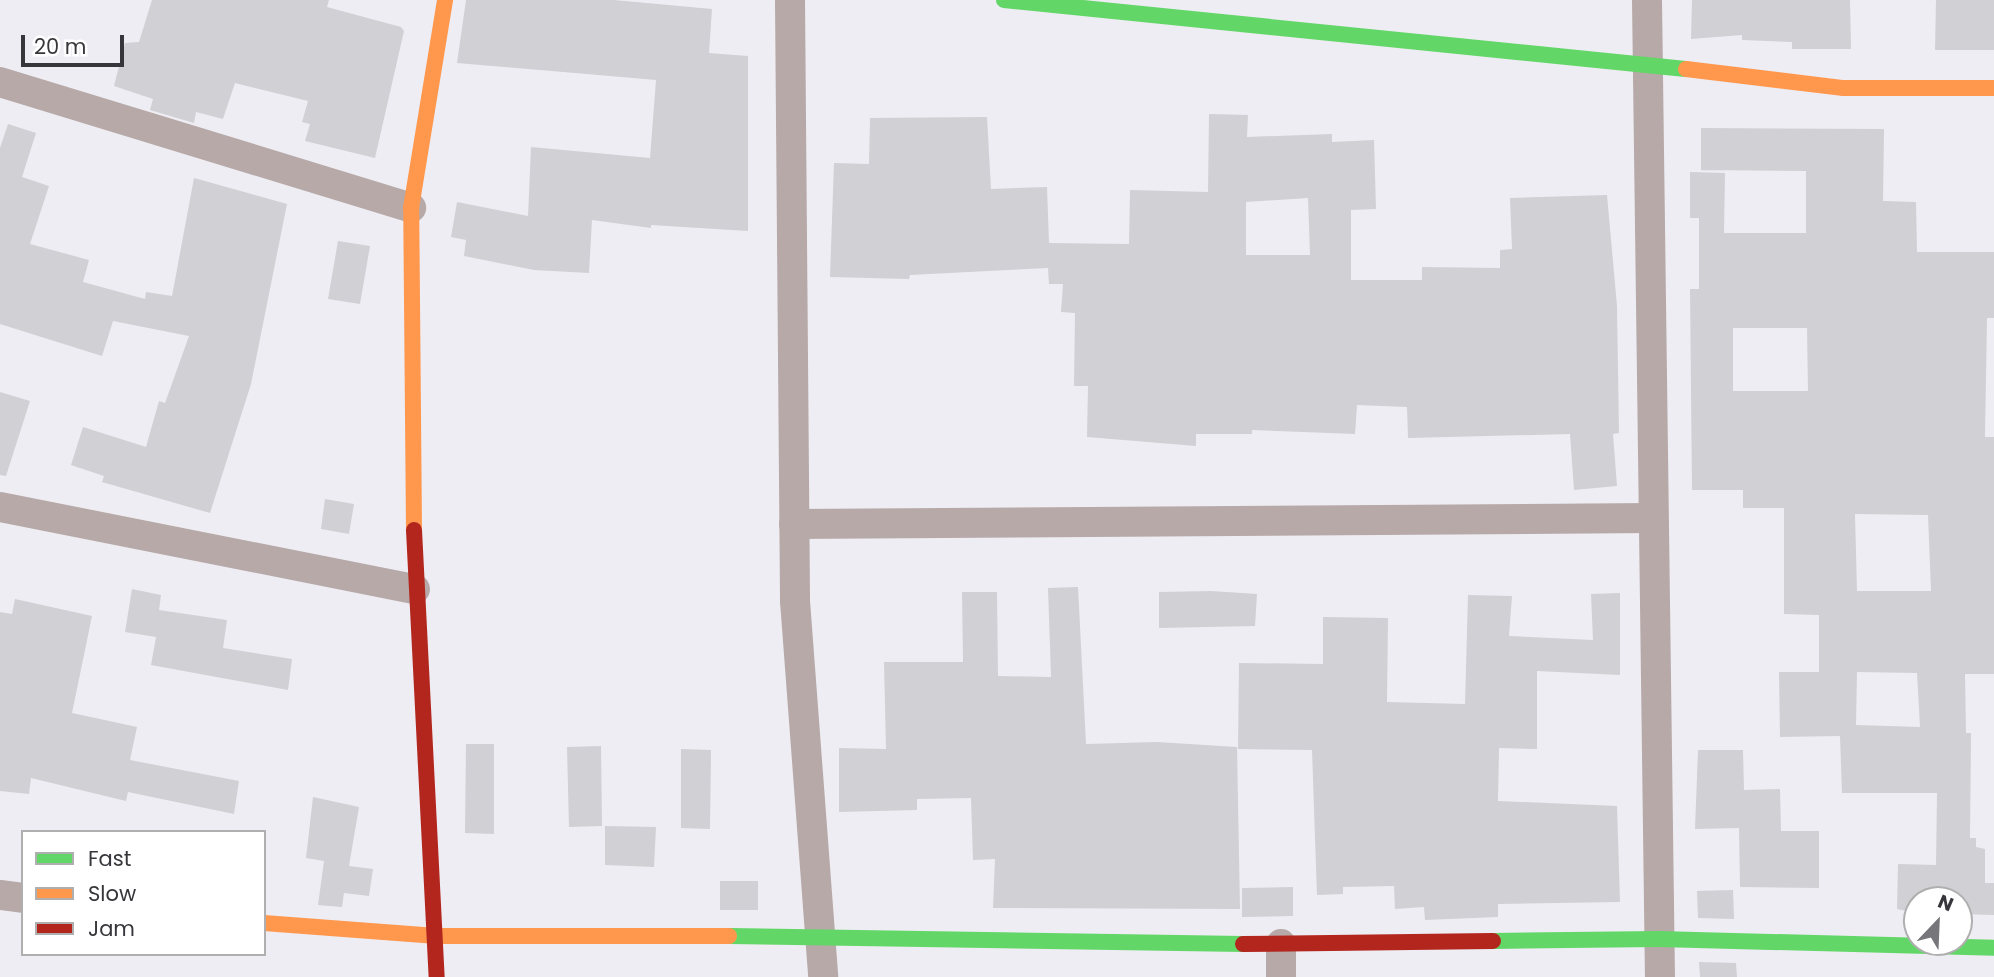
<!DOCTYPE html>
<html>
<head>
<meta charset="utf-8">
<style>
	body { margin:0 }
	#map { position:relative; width:1994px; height:977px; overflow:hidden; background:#eeedf3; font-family:Poppins,sans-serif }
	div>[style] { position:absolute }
	.building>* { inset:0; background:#d1d0d4 }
	.street>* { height:30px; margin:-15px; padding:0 15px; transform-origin:15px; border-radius:15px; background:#b6a9a7 }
	.fast>* { height:16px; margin:-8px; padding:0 8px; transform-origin:8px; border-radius:8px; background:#63d668 }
	.slow>* { height:16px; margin:-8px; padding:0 8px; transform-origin:8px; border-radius:8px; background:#ff974d }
	.jam>* { height:16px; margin:-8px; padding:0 8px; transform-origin:8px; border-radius:8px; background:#b3261e }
	span { translate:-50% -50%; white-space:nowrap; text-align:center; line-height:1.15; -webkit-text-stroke:6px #fff; paint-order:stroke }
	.legend { position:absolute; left:21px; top:830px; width:245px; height:126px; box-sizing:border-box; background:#fff; border:2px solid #afafb0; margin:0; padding:9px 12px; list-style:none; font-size:21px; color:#37363a }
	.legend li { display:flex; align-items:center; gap:14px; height:35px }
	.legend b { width:35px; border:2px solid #afafb0 }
	.north { position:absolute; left:1903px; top:886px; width:70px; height:70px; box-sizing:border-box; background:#fff; border:2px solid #afafb0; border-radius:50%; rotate:23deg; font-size:19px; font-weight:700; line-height:28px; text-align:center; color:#37363a }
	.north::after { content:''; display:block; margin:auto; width:24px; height:32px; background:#77767b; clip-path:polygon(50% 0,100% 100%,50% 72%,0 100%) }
	.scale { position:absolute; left:21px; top:35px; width:103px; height:32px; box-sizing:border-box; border:4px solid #37363a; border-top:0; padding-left:9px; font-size:21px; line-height:24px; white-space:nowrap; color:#37363a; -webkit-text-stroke:5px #fff; paint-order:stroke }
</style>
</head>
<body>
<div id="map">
	<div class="building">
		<i style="clip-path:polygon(152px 0,329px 0,327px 7px,401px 27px,404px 31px,375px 158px,305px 141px,310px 124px,302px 122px,308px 101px,235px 83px,223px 119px,196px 112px,194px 123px,150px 110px,153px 99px,114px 86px,125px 43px,139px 42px)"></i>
		<i style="clip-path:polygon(466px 0,614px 0,712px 9px,709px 53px,748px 56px,748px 231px,651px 225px,651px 228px,592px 220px,589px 273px,534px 270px,464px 256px,466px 240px,451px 237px,457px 202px,528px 216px,531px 147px,650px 158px,656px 80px,457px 63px)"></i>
		<i style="clip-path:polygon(1692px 0,1850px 0,1851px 49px,1792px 49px,1792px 42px,1742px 40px,1742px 35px,1691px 39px)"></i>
		<i style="clip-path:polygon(1936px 0,1994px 0,1994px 50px,1935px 50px)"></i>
		<i style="clip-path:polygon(evenodd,1209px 114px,1248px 115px,1247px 137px,1332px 134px,1332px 142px,1374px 140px,1376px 209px,1351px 210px,1351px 280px,1422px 280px,1422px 267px,1500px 268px,1500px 250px,1512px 249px,1510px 198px,1607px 195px,1617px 306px,1619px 433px,1613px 434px,1617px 486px,1574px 490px,1570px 434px,1408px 438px,1407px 407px,1357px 405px,1355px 434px,1252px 430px,1252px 434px,1196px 434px,1196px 446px,1087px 437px,1088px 386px,1074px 386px,1075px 313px,1061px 312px,1063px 284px,1049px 284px,1048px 268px,910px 275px,909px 279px,830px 277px,834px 163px,869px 164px,870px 118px,987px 117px,991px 189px,1047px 187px,1049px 243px,1129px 244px,1130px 190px,1208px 192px,1209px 114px,1308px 198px,1310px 255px,1246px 255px,1246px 202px,1308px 198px)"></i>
		<i style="clip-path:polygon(8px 124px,36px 133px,22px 177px,49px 186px,30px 244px,89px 260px,83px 282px,145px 299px,146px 292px,172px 296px,194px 178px,287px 204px,251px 384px,210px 513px,102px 482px,104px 476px,71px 465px,83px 427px,146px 447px,159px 401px,165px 403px,189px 336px,113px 321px,102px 356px,0 324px,0 148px)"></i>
		<i style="clip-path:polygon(evenodd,1701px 128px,1884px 129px,1883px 201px,1916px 202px,1917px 252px,1994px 252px,1994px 318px,1987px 318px,1985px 437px,1994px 437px,1994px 674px,1965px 674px,1966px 733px,1971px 733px,1970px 838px,1976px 838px,1976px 847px,1985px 849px,1985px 883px,1994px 883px,1994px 915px,1959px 914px,1959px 900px,1917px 900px,1917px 913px,1897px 909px,1898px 864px,1936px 865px,1937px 793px,1842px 793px,1840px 736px,1780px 737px,1779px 672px,1819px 672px,1819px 615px,1784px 614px,1784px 508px,1743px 508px,1743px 490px,1692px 490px,1690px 289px,1699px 289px,1699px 218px,1690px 218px,1690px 172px,1725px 173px,1724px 233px,1806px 233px,1806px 171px,1701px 170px,1701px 128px,1733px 328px,1807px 328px,1808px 391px,1733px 391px,1733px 328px,1701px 128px,1855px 514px,1928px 515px,1931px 591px,1857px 591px,1855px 514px,1701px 128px,1857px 672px,1917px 673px,1920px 727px,1856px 725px,1857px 672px)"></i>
		<i style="clip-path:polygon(338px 241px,370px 246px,360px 304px,328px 299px)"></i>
		<i style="clip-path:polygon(0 392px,30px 401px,6px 476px,0 475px)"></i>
		<i style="clip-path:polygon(325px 499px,354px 504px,349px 534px,321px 529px)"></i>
		<i style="clip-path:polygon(1078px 587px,1086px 744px,1157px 742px,1237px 747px,1240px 909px,993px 908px,995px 859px,973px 860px,971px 798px,917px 799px,917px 810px,839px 812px,839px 748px,886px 749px,884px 662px,963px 662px,962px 592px,997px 592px,998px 676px,1051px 677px,1048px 588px)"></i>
		<i style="clip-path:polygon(132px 589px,161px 595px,159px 610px,227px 620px,223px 648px,292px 659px,288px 690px,151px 665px,156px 637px,125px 632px)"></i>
		<i style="clip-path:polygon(1211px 591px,1257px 594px,1255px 626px,1159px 628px,1159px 592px)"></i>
		<i style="clip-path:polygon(1620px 593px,1620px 675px,1537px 671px,1537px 749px,1499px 748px,1498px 801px,1617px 806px,1620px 902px,1498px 904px,1498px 917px,1425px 920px,1424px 907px,1395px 909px,1394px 886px,1343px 887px,1343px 894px,1317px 895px,1312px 750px,1238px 749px,1239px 663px,1323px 664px,1323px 617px,1388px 618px,1387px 702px,1465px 704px,1468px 595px,1512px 596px,1509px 636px,1593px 640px,1591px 594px)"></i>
		<i style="clip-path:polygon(15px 599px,92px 616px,72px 713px,137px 727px,130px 760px,239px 781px,234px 814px,128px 792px,126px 801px,31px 778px,29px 794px,0 791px,0 612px,12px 614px)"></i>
		<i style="clip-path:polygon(466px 744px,494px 744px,494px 834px,465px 833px)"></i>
		<i style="clip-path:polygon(601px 746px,602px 826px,569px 827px,567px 747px)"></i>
		<i style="clip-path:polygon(681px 749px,711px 750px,710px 829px,681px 828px)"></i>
		<i style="clip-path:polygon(1698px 750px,1743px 750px,1744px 790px,1780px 789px,1781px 831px,1819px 831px,1819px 888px,1740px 887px,1739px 828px,1695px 829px)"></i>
		<i style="clip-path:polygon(313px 797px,359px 807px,349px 866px,373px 869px,369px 896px,344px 893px,342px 907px,318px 905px,324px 861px,306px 858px)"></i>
		<i style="clip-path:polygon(605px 826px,656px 827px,654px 867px,605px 865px)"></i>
		<i style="clip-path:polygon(720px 881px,758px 881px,758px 910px,720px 910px)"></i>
		<i style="clip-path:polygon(1293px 887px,1293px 916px,1242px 917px,1242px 888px)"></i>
		<i style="clip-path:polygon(1733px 890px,1734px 919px,1698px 918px,1697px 891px)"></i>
		<i style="clip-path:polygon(1699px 962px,1736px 963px,1737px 977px,1700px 977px)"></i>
	</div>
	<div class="street">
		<i style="left:790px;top:0;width:601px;rotate:89.52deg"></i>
		<i style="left:795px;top:601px;width:377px;rotate:85.7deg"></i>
		<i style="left:1647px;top:0;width:977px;rotate:89.24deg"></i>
		<i style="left:0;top:82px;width:430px;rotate:17deg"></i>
		<i style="left:0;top:507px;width:423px;rotate:11.2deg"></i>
		<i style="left:794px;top:524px;width:859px;rotate:-0.4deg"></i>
		<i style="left:0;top:895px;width:23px;rotate:7deg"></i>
		<i style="left:1281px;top:977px;width:33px;rotate:-90deg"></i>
	</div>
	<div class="fast">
		<i style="left:1004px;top:0;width:685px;rotate:5.78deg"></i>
		<i style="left:729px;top:936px;width:514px;rotate:0.89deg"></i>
		<i style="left:1493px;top:941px;width:166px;rotate:-0.7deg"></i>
		<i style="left:1659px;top:939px;width:335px;rotate:1.5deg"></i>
	</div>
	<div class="slow">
		<i style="left:1686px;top:69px;width:159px;rotate:6.9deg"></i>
		<i style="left:1844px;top:88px;width:150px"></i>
		<i style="left:414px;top:530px;width:322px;rotate:-90.5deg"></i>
		<i style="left:411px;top:208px;width:211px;rotate:-80.7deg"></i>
		<i style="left:264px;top:923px;width:173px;rotate:4.3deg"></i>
		<i style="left:437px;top:936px;width:292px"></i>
	</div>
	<div class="jam">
		<i style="left:414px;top:530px;width:448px;rotate:87.1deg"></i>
		<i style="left:1243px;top:944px;width:250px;rotate:-0.7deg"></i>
	</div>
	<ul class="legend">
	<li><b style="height:9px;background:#63d668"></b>Fast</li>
	<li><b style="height:9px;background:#ff974d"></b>Slow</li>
	<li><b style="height:9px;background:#b3261e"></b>Jam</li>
	</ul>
	<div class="north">N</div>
	<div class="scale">20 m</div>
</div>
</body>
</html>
